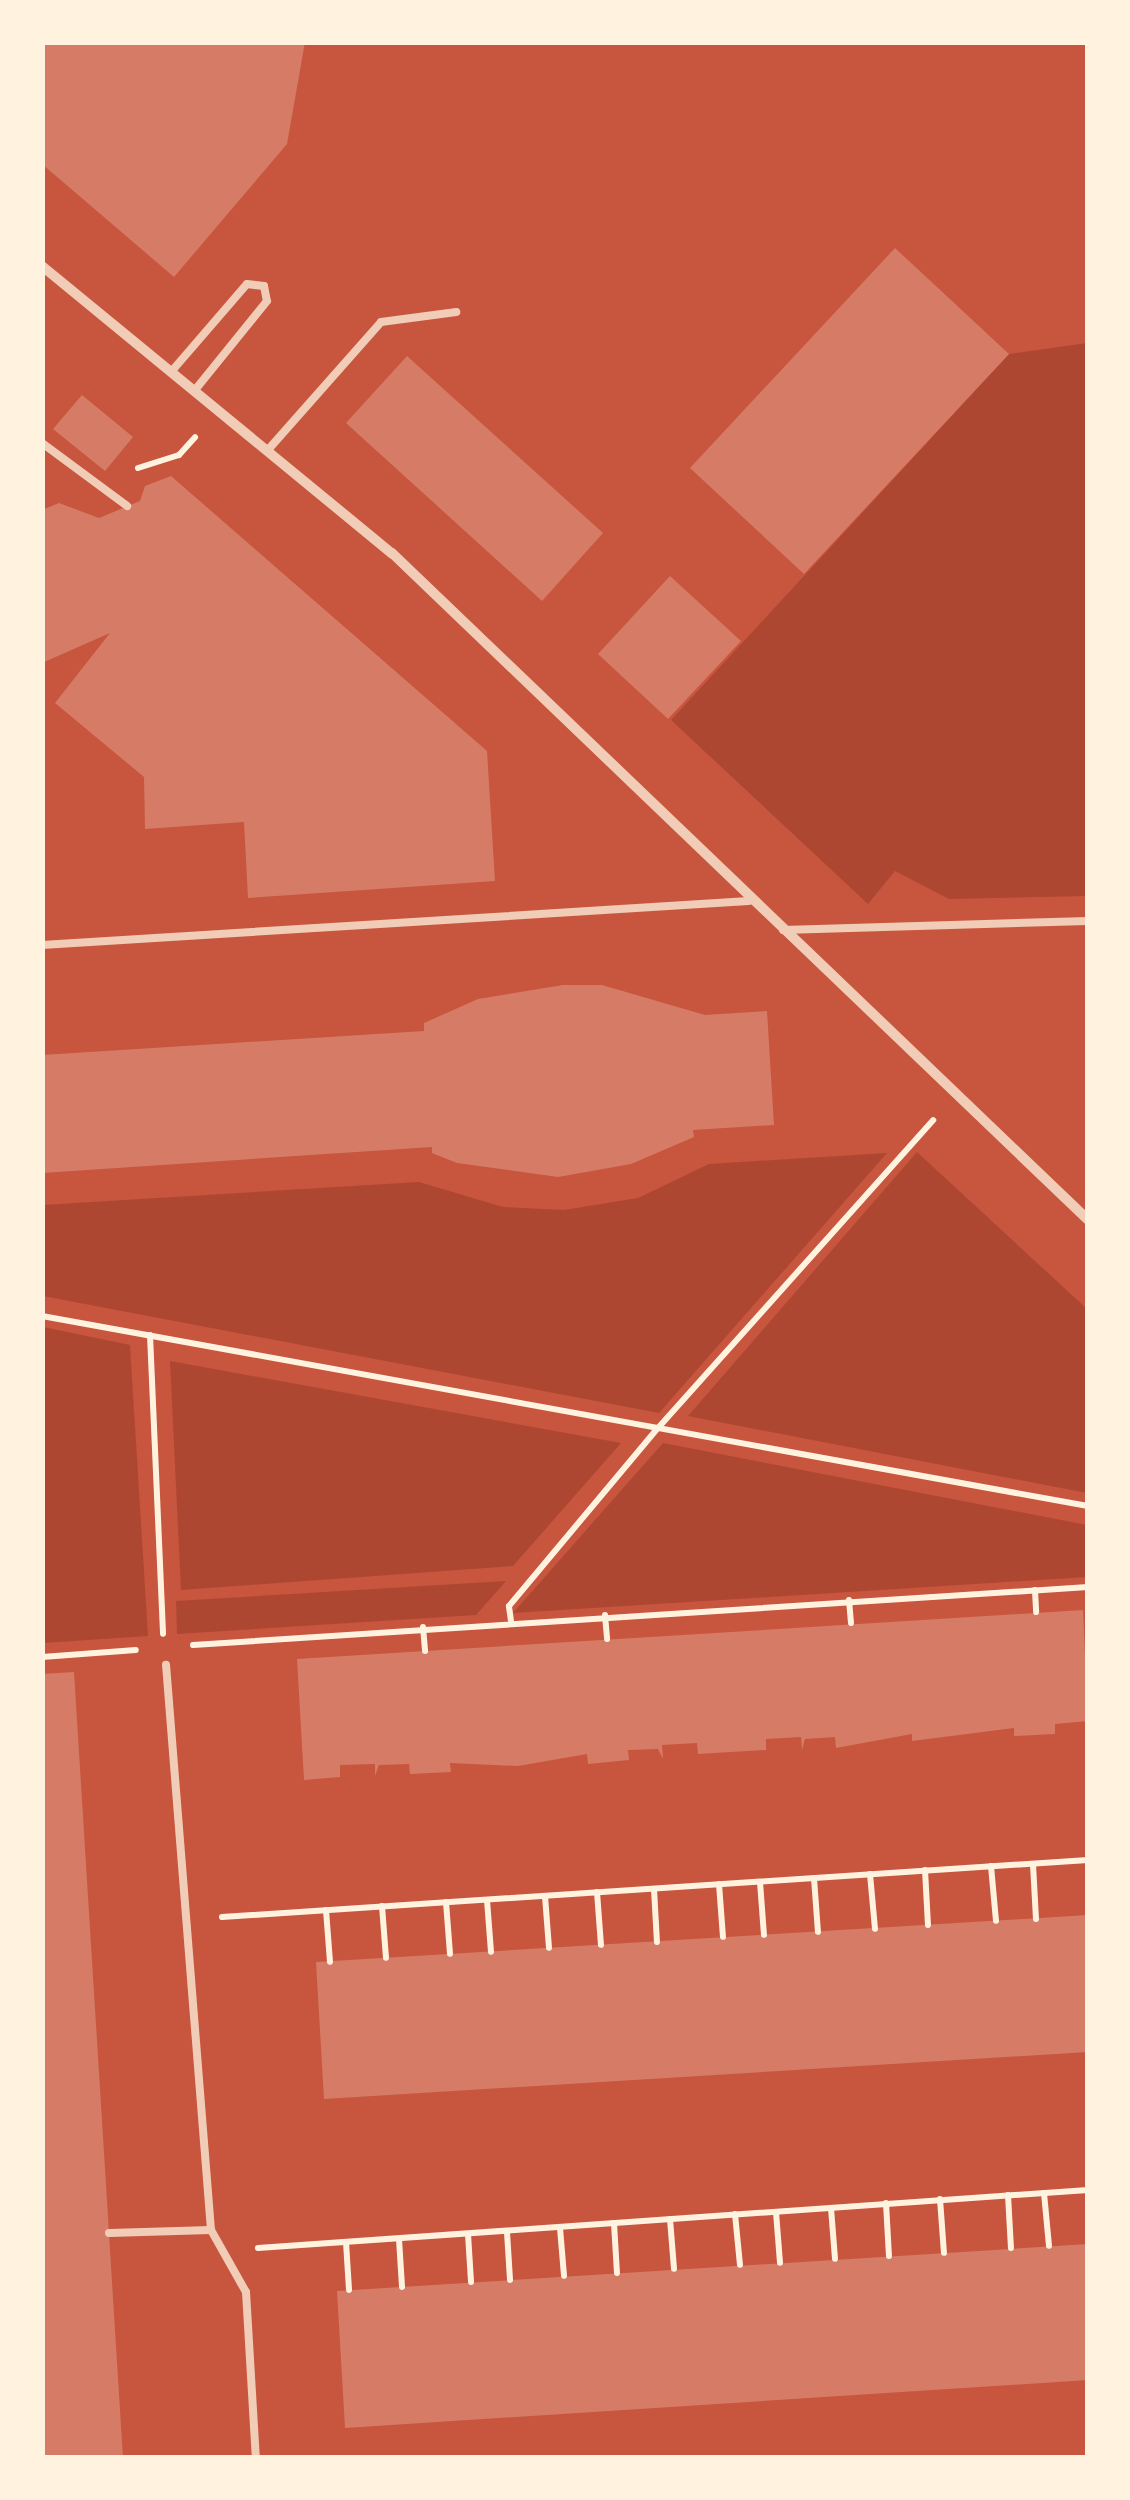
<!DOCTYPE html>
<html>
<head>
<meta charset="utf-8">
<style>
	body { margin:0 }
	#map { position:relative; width:1130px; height:2500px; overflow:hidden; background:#c8553d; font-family:"Playfair Display",serif }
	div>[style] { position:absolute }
	.green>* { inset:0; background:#ae4732 }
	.building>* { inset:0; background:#d67c66 }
	.path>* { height:6px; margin:-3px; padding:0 3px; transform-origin:3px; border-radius:3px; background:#fff3e0 }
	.service>* { height:8px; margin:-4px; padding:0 4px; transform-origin:4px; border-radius:4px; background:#f1ccb7 }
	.minor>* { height:10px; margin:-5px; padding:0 5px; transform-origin:5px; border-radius:5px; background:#f1ccb7 }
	span { translate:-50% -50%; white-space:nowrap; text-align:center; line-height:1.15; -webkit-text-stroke:9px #fff3e0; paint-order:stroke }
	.frame { position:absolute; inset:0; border:45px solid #fff3e0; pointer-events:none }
</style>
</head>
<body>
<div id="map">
	<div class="green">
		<i style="clip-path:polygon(1087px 343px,1087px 896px,949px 899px,895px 871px,868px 904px,671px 720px,1009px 354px)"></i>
		<i style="clip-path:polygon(917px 1152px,1087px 1309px,1087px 1493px,688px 1416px)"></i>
		<i style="clip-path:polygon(887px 1153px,659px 1413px,43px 1296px,43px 1205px,419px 1182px,503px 1207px,564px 1210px,638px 1198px,709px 1164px)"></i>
		<i style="clip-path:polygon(43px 1327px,130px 1345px,148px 1636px,43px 1643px)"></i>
		<i style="clip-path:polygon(170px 1361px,621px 1443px,513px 1566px,181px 1590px)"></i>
		<i style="clip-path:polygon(663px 1443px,1087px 1525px,1087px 1577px,513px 1613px)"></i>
		<i style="clip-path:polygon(506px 1581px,476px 1615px,177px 1634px,176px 1601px)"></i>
	</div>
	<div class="building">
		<i style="clip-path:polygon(42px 42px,305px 42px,287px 144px,174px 277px,42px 164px)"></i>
		<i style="clip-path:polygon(895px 248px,1009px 354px,804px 574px,690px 468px)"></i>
		<i style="clip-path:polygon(407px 356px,603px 533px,542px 601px,346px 423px)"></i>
		<i style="clip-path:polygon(82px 395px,133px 437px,105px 471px,53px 429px)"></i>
		<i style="clip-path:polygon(171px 476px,487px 751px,495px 881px,248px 898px,244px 822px,145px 829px,144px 777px,55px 703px,110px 633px,42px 663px,42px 510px,59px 503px,99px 518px,140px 501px,145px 486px)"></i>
		<i style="clip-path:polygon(670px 576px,741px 641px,668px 719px,598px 654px)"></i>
		<i style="clip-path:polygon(563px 985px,602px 985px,705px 1015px,767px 1011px,774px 1125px,693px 1130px,694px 1137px,631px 1164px,558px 1177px,457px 1163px,432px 1153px,432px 1147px,42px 1173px,42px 1055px,424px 1031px,424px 1023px,478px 999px)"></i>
		<i style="clip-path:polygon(1083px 1610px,1088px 1721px,1055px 1724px,1055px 1734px,1014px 1736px,1014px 1728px,912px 1741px,912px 1734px,836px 1748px,835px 1737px,805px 1739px,802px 1750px,801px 1737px,766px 1739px,766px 1750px,698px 1754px,697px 1743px,662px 1745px,663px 1759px,658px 1749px,628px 1750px,629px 1760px,588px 1764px,587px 1754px,518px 1766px,450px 1763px,451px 1772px,410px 1774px,409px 1764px,379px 1765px,375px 1776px,375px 1764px,340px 1765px,340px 1777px,304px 1780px,297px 1659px)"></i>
		<i style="clip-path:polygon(74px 1672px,123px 2458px,42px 2458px,42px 1674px)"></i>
		<i style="clip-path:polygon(1088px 1915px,1088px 2052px,324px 2099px,316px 1962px)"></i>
		<i style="clip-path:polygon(1088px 2244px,1088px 2380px,345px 2428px,337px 2291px)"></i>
	</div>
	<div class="path">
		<i style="left:138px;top:468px;width:43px;rotate:-17.6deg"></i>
		<i style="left:179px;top:455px;width:24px;rotate:-48deg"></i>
		<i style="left:42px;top:1316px;width:1063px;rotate:10.3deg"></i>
		<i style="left:150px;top:1335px;width:299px;rotate:87.5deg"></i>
		<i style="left:1035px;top:1590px;width:22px;rotate:87deg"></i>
		<i style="left:849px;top:1600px;width:23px;rotate:85deg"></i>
		<i style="left:605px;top:1615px;width:24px;rotate:85deg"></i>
		<i style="left:511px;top:1621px;width:15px;rotate:-98deg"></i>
		<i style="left:509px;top:1606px;width:232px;rotate:-50.1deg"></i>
		<i style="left:658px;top:1428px;width:413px;rotate:-48.2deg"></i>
		<i style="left:423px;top:1627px;width:24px;rotate:85deg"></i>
		<i style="left:193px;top:1645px;width:897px;rotate:-3.71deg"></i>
		<i style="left:42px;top:1657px;width:94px;rotate:-4.3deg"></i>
		<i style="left:1033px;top:1864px;width:55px;rotate:86.9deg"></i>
		<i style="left:991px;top:1866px;width:55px;rotate:84.8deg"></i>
		<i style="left:925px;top:1870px;width:55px;rotate:86.9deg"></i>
		<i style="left:870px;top:1874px;width:55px;rotate:84.8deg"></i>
		<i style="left:814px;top:1878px;width:54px;rotate:85.8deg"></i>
		<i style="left:760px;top:1882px;width:53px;rotate:85.7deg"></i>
		<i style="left:719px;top:1884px;width:53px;rotate:85.7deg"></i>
		<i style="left:654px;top:1889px;width:53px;rotate:86.8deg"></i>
		<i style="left:597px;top:1892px;width:53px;rotate:85.7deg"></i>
		<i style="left:545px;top:1896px;width:52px;rotate:85.6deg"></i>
		<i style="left:487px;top:1900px;width:52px;rotate:85.6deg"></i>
		<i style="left:446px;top:1902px;width:52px;rotate:85.6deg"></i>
		<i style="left:382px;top:1906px;width:52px;rotate:85.6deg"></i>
		<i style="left:326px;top:1910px;width:52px;rotate:85.6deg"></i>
		<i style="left:222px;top:1917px;width:868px;rotate:-3.77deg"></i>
		<i style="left:1044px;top:2193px;width:53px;rotate:84.6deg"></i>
		<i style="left:1008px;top:2195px;width:53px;rotate:86.8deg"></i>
		<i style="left:940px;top:2199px;width:54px;rotate:85.8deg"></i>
		<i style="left:886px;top:2203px;width:53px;rotate:86.8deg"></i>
		<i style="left:831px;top:2208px;width:51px;rotate:85.5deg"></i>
		<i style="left:776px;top:2212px;width:51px;rotate:85.5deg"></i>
		<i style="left:735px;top:2214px;width:51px;rotate:84.4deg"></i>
		<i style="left:670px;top:2219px;width:50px;rotate:85.4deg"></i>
		<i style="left:614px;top:2223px;width:50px;rotate:86.6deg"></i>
		<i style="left:560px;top:2228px;width:48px;rotate:85.2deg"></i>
		<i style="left:507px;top:2232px;width:48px;rotate:86.4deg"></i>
		<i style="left:468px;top:2234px;width:48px;rotate:86.4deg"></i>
		<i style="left:399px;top:2239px;width:48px;rotate:86.4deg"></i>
		<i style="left:346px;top:2242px;width:48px;rotate:86.4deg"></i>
		<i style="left:258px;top:2248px;width:832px;rotate:-4deg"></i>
	</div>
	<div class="service">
		<i style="left:171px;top:372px;width:116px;rotate:-49.2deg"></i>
		<i style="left:247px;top:284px;width:17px;rotate:7deg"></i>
		<i style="left:264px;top:286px;width:15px;rotate:79deg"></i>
		<i style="left:267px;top:301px;width:116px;rotate:129deg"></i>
		<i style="left:42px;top:443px;width:106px;rotate:36.5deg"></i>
		<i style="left:267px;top:451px;width:172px;rotate:-48.5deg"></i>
		<i style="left:381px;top:322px;width:76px;rotate:-7.6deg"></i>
		<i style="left:783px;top:930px;width:305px;rotate:-1.7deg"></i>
		<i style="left:42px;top:945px;width:708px;rotate:-3.56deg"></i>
		<i style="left:211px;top:2230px;width:71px;rotate:60.6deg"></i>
		<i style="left:246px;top:2292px;width:166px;rotate:86.6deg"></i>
		<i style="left:109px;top:2233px;width:102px;rotate:-1.7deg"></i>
		<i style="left:211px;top:2230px;width:567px;rotate:-94.55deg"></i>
	</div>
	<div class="minor">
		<i style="left:42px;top:266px;width:453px;rotate:39.4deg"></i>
		<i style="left:392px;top:553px;width:964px;rotate:43.78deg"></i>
	</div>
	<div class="frame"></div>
</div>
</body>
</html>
